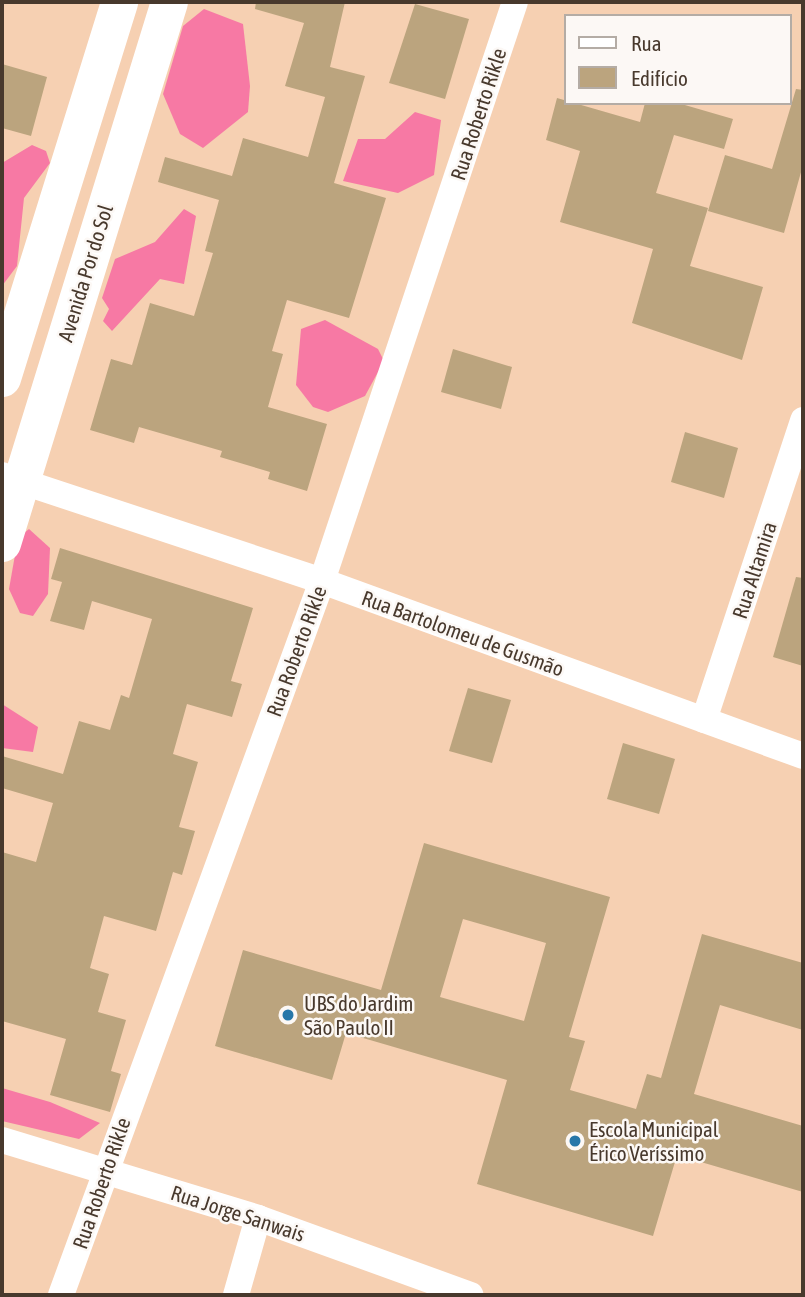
<!DOCTYPE html>
<html>
<head>
<meta charset="utf-8">
<style>
	body { margin:0 }
	#map { position:relative; width:805px; height:1297px; overflow:hidden; background:#f6d0b2; font-family:"Asap Condensed",sans-serif }
	div>[style] { position:absolute }
	.forest>* { inset:0; background:#f779a4 }
	.building>* { inset:0; background:#bba47e }
	.street>* { height:26px; margin:-13px; padding:0 13px; transform-origin:13px; border-radius:13px; background:#fff }
	.secondary>* { height:37px; margin:-18.5px; padding:0 18.5px; transform-origin:18.5px; border-radius:18.5px; background:#fff }
	.dots>* { width:19px; height:19px; translate:-50% -50%; box-sizing:border-box; border:4px solid #fcf8f5; border-radius:50% }
	span { translate:-50% -50%; white-space:nowrap; text-align:center; line-height:1.15; -webkit-text-stroke:5px #fcf8f5; paint-order:stroke }
	.street-label { font-size:21px; color:#48392d }
	.poi-label { font-size:21px; color:#48392d }
	.left { translate:0 -50%; text-align:left }
	.frame { position:absolute; inset:0; border:4px solid #48392d; pointer-events:none }
	.legend { position:absolute; left:564px; top:14px; width:228px; height:91px; box-sizing:border-box; background:#fcf8f5; border:2px solid #b4aca5; margin:0; padding:9px 12px; list-style:none; font-size:21px; color:#48392d }
	.legend li { display:flex; align-items:center; gap:14px; height:35px }
	.legend b { width:35px; border:2px solid #b4aca5 }
</style>
</head>
<body>
<div id="map">
	<div class="forest">
		<i style="clip-path:polygon(204px 9px,243px 24px,250px 86px,248px 112px,203px 148px,180px 134px,163px 94px,183px 26px)"></i>
		<i style="clip-path:polygon(415px 112px,441px 120px,434px 175px,398px 193px,343px 181px,358px 139px,385px 139px)"></i>
		<i style="clip-path:polygon(32px 145px,46px 151px,50px 163px,24px 198px,17px 266px,2px 286px,2px 163px)"></i>
		<i style="clip-path:polygon(184px 209px,196px 216px,184px 284px,160px 279px,112px 331px,103px 321px,109px 309px,102px 298px,115px 259px,155px 242px)"></i>
		<i style="clip-path:polygon(325px 320px,378px 349px,384px 361px,365px 396px,328px 412px,313px 407px,296px 385px,301px 329px)"></i>
		<i style="clip-path:polygon(29px 529px,50px 548px,48px 594px,33px 616px,20px 613px,9px 589px,18px 538px)"></i>
		<i style="clip-path:polygon(2px 704px,38px 727px,33px 752px,2px 748px)"></i>
		<i style="clip-path:polygon(2px 1088px,50px 1102px,100px 1123px,79px 1139px,2px 1121px)"></i>
	</div>
	<div class="building">
		<i style="clip-path:polygon(256px 2px,345px 2px,330px 67px,365px 76px,334px 183px,386px 198px,349px 318px,287px 300px,272px 351px,283px 354px,268px 407px,327px 424px,307px 491px,268px 479px,270px 472px,220px 457px,222px 451px,139px 427px,134px 443px,90px 430px,111px 359px,132px 365px,150px 303px,194px 316px,213px 253px,205px 251px,219px 200px,158px 182px,165px 157px,232px 176px,243px 138px,308px 157px,325px 97px,285px 86px,304px 23px,255px 9px)"></i>
		<i style="clip-path:polygon(415px 4px,469px 19px,445px 99px,389px 83px)"></i>
		<i style="clip-path:polygon(2px 64px,47px 77px,31px 136px,2px 128px)"></i>
		<i style="clip-path:polygon(796px 89px,803px 90px,803px 165px,784px 233px,708px 211px,725px 155px,772px 169px)"></i>
		<i style="clip-path:polygon(557px 98px,640px 122px,645px 103px,678px 103px,733px 119px,724px 149px,674px 135px,656px 193px,708px 208px,690px 266px,763px 287px,742px 360px,632px 323px,653px 249px,560px 222px,580px 151px,546px 140px)"></i>
		<i style="clip-path:polygon(453px 349px,512px 367px,501px 409px,441px 392px)"></i>
		<i style="clip-path:polygon(685px 432px,738px 448px,724px 498px,671px 482px)"></i>
		<i style="clip-path:polygon(60px 548px,253px 608px,231px 681px,242px 684px,232px 717px,187px 704px,173px 754px,198px 762px,179px 827px,195px 831px,182px 875px,173px 872px,156px 931px,104px 916px,90px 968px,109px 974px,98px 1012px,126px 1020px,111px 1071px,121px 1074px,110px 1112px,50px 1095px,66px 1039px,2px 1021px,2px 852px,36px 862px,53px 803px,2px 788px,2px 756px,63px 774px,79px 721px,110px 730px,121px 695px,129px 698px,152px 619px,92px 601px,84px 630px,50px 621px,62px 582px,51px 579px)"></i>
		<i style="clip-path:polygon(796px 577px,803px 578px,803px 666px,773px 657px)"></i>
		<i style="clip-path:polygon(468px 688px,511px 700px,492px 763px,449px 751px)"></i>
		<i style="clip-path:polygon(623px 743px,675px 759px,659px 814px,607px 799px)"></i>
		<i style="clip-path:polygon(evenodd,424px 843px,610px 897px,569px 1037px,585px 1041px,570px 1090px,636px 1109px,647px 1074px,661px 1078px,702px 934px,803px 963px,803px 1030px,720px 1005px,694px 1094px,803px 1126px,803px 1192px,677px 1155px,653px 1236px,477px 1184px,507px 1080px,346px 1033px,332px 1080px,215px 1046px,243px 950px,381px 990px,424px 843px,463px 919px,546px 943px,524px 1021px,440px 997px,463px 919px)"></i>
	</div>
	<div class="street">
		<i style="left:2px;top:475px;width:337px;rotate:18.3deg"></i>
		<i style="left:322px;top:581px;width:512px;rotate:19.99deg"></i>
		<i style="left:704px;top:720px;width:316px;rotate:-71.7deg"></i>
		<i style="left:2px;top:1140px;width:268px;rotate:16.9deg"></i>
		<i style="left:258px;top:1218px;width:226px;rotate:19.9deg"></i>
		<i style="left:61px;top:1295px;width:760px;rotate:-69.92deg"></i>
		<i style="left:322px;top:581px;width:610px;rotate:-71.57deg"></i>
		<i style="left:236px;top:1295px;width:80px;rotate:-74.1deg"></i>
	</div>
	<div class="secondary">
		<i style="left:2px;top:378px;width:394px;rotate:-72.7deg"></i>
		<i style="left:2px;top:543px;width:566px;rotate:-72.85deg"></i>
	</div>
	<div class="dots">
		<i style="left:288px;top:1015px;background:#2777a9"></i>
		<i style="left:575px;top:1141px;background:#2777a9"></i>
	</div>
	<div class="street-label">
		<span style="left:478px;top:114px;rotate:-72deg">Rua Roberto Rikle</span>
		<span style="left:85px;top:273px;rotate:-73deg">Avenida Por do Sol</span>
		<span style="left:754px;top:570px;rotate:-72deg">Rua Altamira</span>
		<span style="left:463px;top:633px;rotate:20deg">Rua Bartolomeu de Gusmão</span>
		<span style="left:296px;top:651px;rotate:-70deg">Rua Roberto Rikle</span>
		<span style="left:101px;top:1183px;rotate:-71deg">Rua Roberto Rikle</span>
		<span style="left:238px;top:1213px;rotate:18deg">Rua Jorge Sanwais</span>
	</div>
	<div class="poi-label">
		<span class="left" style="left:304px;top:1015px">UBS do Jardim<br>São Paulo II</span>
		<span class="left" style="left:589px;top:1141px">Escola Municipal<br>Érico Veríssimo</span>
	</div>
	<div class="frame"></div>
	<ul class="legend">
	<li><b style="height:9px;background:#fff"></b>Rua</li>
	<li><b style="height:19px;background:#bba47e"></b>Edifício</li>
	</ul>
</div>
</body>
</html>
